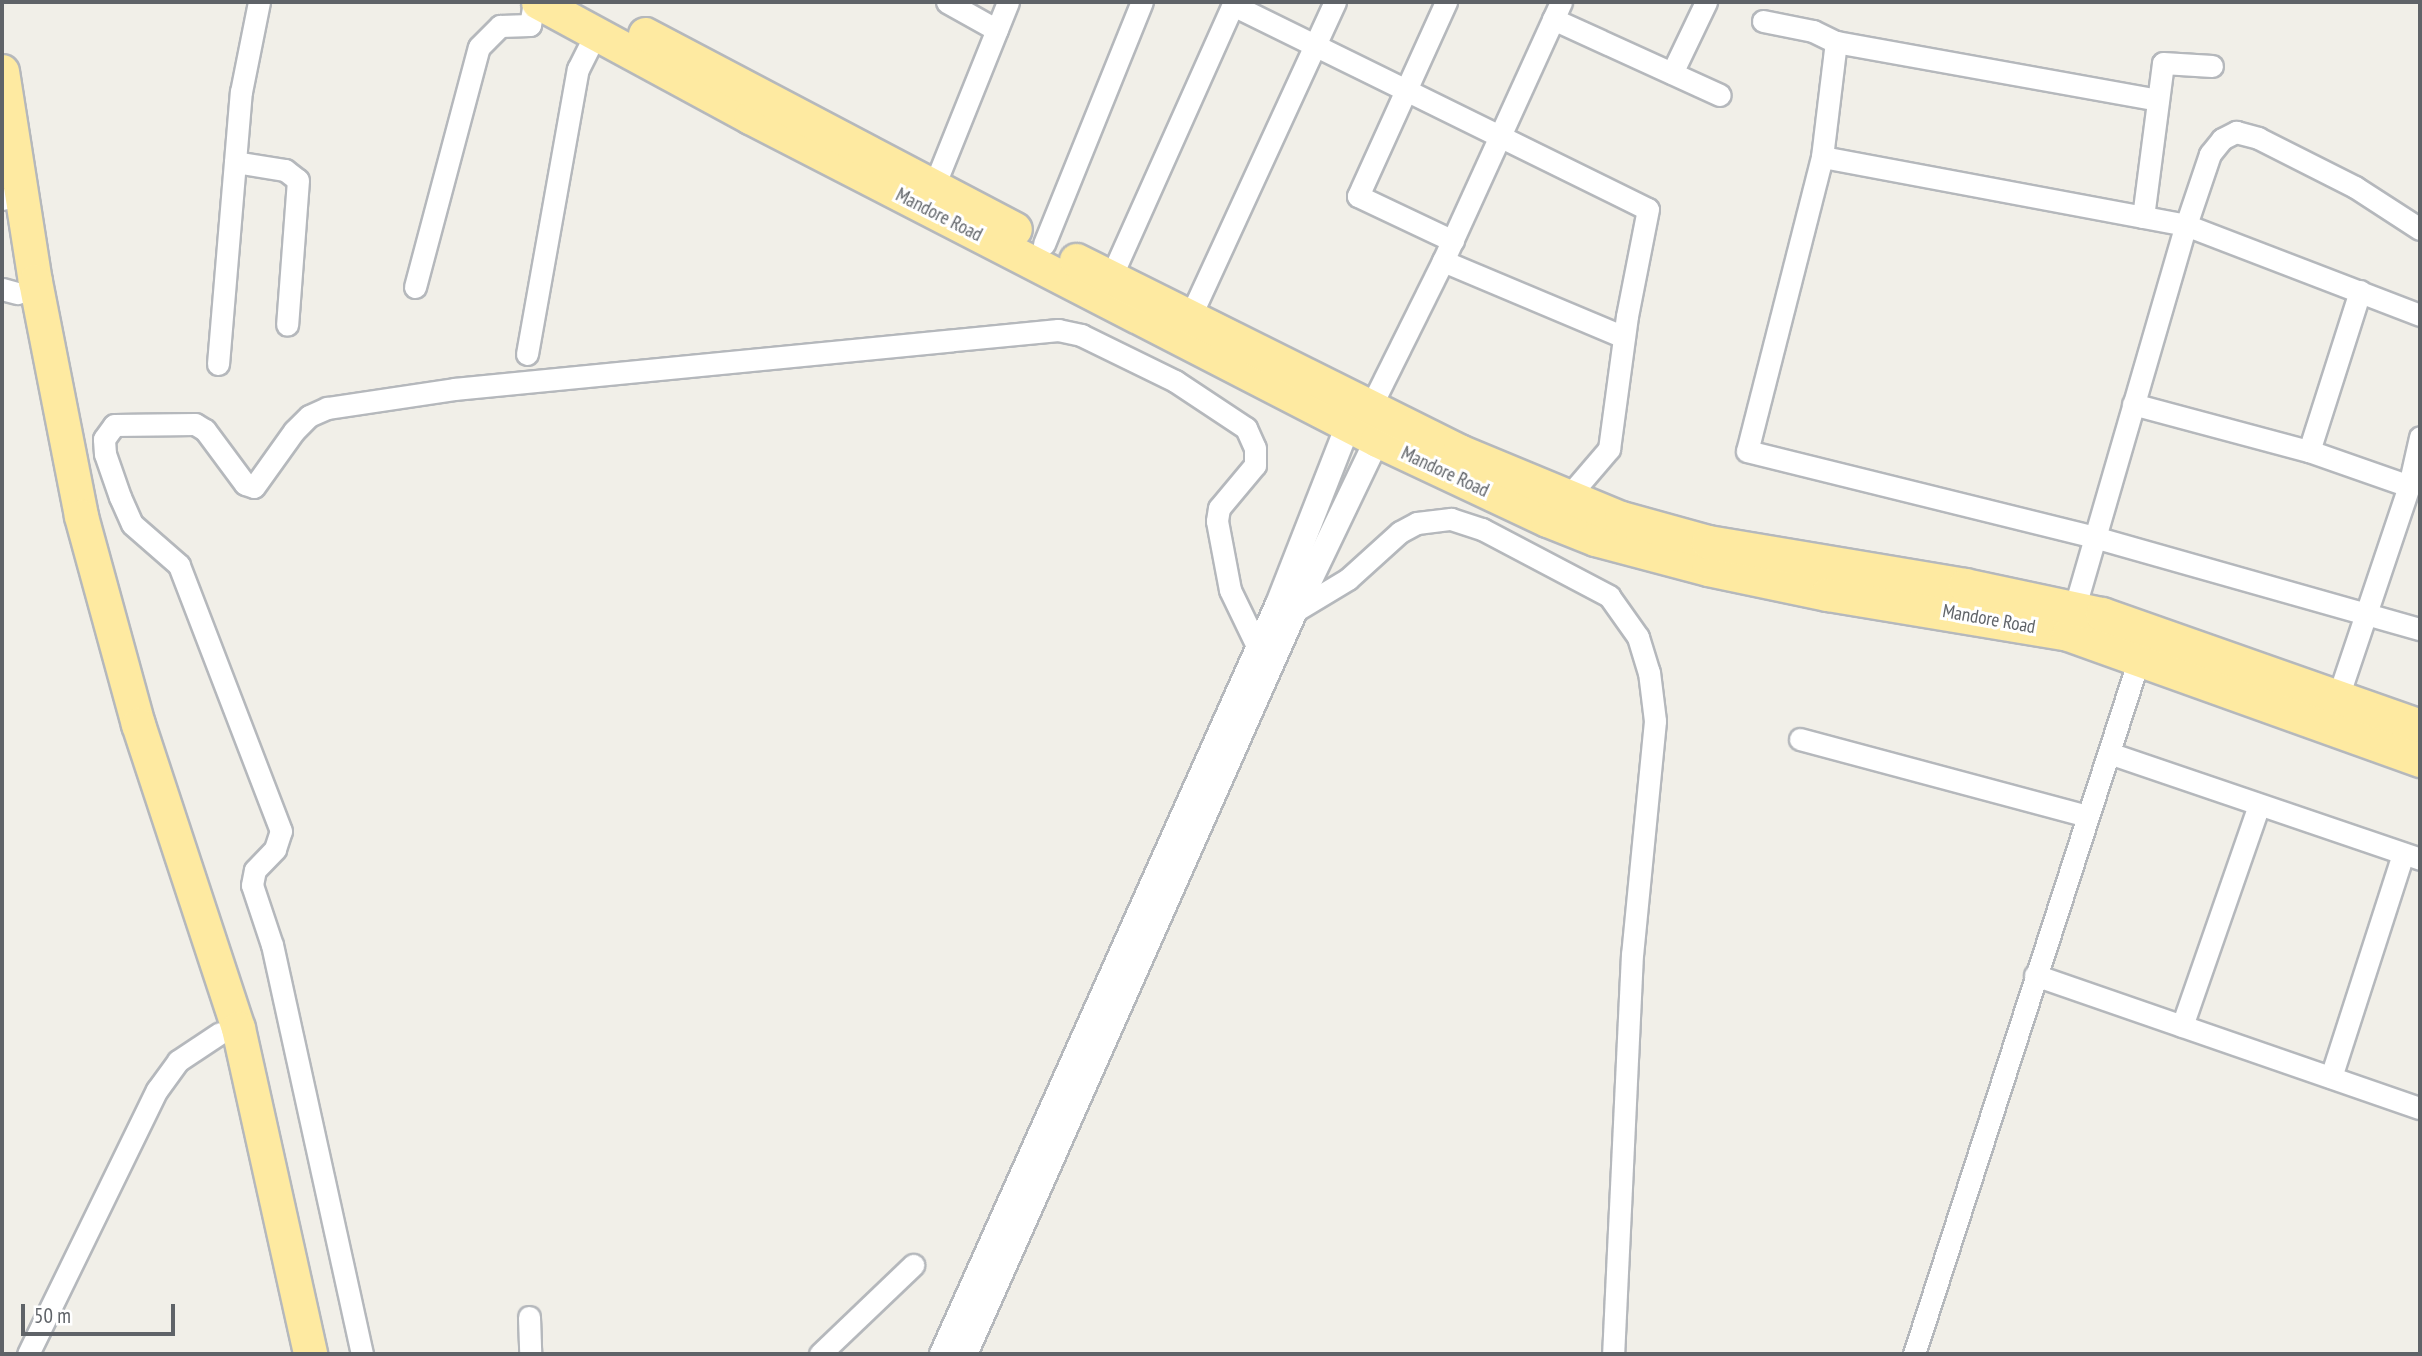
<!DOCTYPE html>
<html>
<head>
<meta charset="utf-8">
<style>
	body { margin:0 }
	#map { position:relative; width:2422px; height:1356px; overflow:hidden; background:#f1efe8; font-family:"PT Sans Narrow",sans-serif }
	div>[style] { position:absolute }
	.roads { filter:drop-shadow(2px 0 #b5b8bc) drop-shadow(-2px 0 #b5b8bc) drop-shadow(0 2px #b5b8bc) drop-shadow(0 -2px #b5b8bc) }
	.minor>* { height:21px; margin:-10.5px; padding:0 10.5px; transform-origin:10.5px; border-radius:10.5px; background:#fff }
	.tertiary>* { height:24px; margin:-12px; padding:0 12px; transform-origin:12px; border-radius:12px; background:#fff }
	.trunk>* { height:33px; margin:-16.5px; padding:0 16.5px; transform-origin:16.5px; border-radius:16.5px; background:#feeaa1 }
	span { translate:-50% -50%; white-space:nowrap; text-align:center; line-height:1.15; -webkit-text-stroke:6px #fff; paint-order:stroke }
	.street-label { font-size:19px; color:#5f6368 }
	.frame { position:absolute; inset:0; border:4px solid #5f6368; pointer-events:none }
	.scale { position:absolute; left:21px; top:1304px; width:154px; height:32px; box-sizing:border-box; border:4px solid #5f6368; border-top:0; padding-left:9px; font-size:21px; line-height:24px; white-space:nowrap; color:#5f6368; -webkit-text-stroke:5px #fff; paint-order:stroke }
</style>
</head>
<body>
<div id="map">
	<div class="roads">
		<div class="minor">
			<i style="left:947px;top:2px;width:57px;rotate:29.2deg"></i>
			<i style="left:1446px;top:2px;width:213px;rotate:114.4deg"></i>
			<i style="left:1358px;top:196px;width:105px;rotate:25.3deg"></i>
			<i style="left:1233px;top:5px;width:462px;rotate:26.2deg"></i>
			<i style="left:1648px;top:209px;width:109px;rotate:101.1deg"></i>
			<i style="left:1627px;top:316px;width:134px;rotate:97.7deg"></i>
			<i style="left:1609px;top:449px;width:65px;rotate:130.6deg"></i>
			<i style="left:1553px;top:19px;width:183px;rotate:24.5deg"></i>
			<i style="left:1763px;top:21px;width:51px;rotate:11.3deg"></i>
			<i style="left:1813px;top:31px;width:25px;rotate:26deg"></i>
			<i style="left:1672px;top:73px;width:79px;rotate:-64.4deg"></i>
			<i style="left:1822px;top:157px;width:116px;rotate:-83.1deg"></i>
			<i style="left:1836px;top:42px;width:327px;rotate:10.2deg"></i>
			<i style="left:235px;top:162px;width:51px;rotate:9.1deg"></i>
			<i style="left:285px;top:170px;width:16px;rotate:38deg"></i>
			<i style="left:298px;top:180px;width:145px;rotate:94.3deg"></i>
			<i style="left:930px;top:196px;width:209px;rotate:-68.1deg"></i>
			<i style="left:2px;top:199px;width:1px"></i>
			<i style="left:2143px;top:217px;width:155px;rotate:-82.6deg"></i>
			<i style="left:2163px;top:63px;width:49px;rotate:3.5deg"></i>
			<i style="left:1044px;top:244px;width:261px;rotate:-68deg"></i>
			<i style="left:1443px;top:261px;width:196px;rotate:22.8deg"></i>
			<i style="left:1111px;top:277px;width:301px;rotate:-65.9deg"></i>
			<i style="left:415px;top:287px;width:248px;rotate:-75.1deg"></i>
			<i style="left:479px;top:47px;width:30px;rotate:-45deg"></i>
			<i style="left:500px;top:26px;width:30px;rotate:-2deg"></i>
			<i style="left:530px;top:25px;width:23px;rotate:-80deg"></i>
			<i style="left:2px;top:289px;width:16px;rotate:15deg"></i>
			<i style="left:2420px;top:315px;width:251px;rotate:-159deg"></i>
			<i style="left:2186px;top:225px;width:370px;rotate:-169.4deg"></i>
			<i style="left:1822px;top:157px;width:303px;rotate:104.3deg"></i>
			<i style="left:1747px;top:451px;width:357px;rotate:13.9deg"></i>
			<i style="left:2094px;top:537px;width:339px;rotate:15.8deg"></i>
			<i style="left:1190px;top:317px;width:347px;rotate:-65.3deg"></i>
			<i style="left:527px;top:354px;width:290px;rotate:-79.9deg"></i>
			<i style="left:578px;top:69px;width:40px;rotate:-63.4deg"></i>
			<i style="left:218px;top:364px;width:273px;rotate:-85.2deg"></i>
			<i style="left:241px;top:92px;width:92px;rotate:-78.7deg"></i>
			<i style="left:2133px;top:404px;width:182px;rotate:15deg"></i>
			<i style="left:2309px;top:451px;width:106px;rotate:19.3deg"></i>
			<i style="left:1370px;top:408px;width:164px;rotate:-63.6deg"></i>
			<i style="left:1443px;top:261px;width:285px;rotate:-65.5deg"></i>
			<i style="left:2309px;top:451px;width:168px;rotate:-72.3deg"></i>
			<i style="left:1295px;top:611px;width:62px;rotate:-31.1deg"></i>
			<i style="left:1348px;top:579px;width:70px;rotate:-42.1deg"></i>
			<i style="left:1400px;top:532px;width:19px;rotate:-28deg"></i>
			<i style="left:1417px;top:523px;width:34px;rotate:-7deg"></i>
			<i style="left:1451px;top:519px;width:33px;rotate:18deg"></i>
			<i style="left:1482px;top:529px;width:144px;rotate:27.8deg"></i>
			<i style="left:1609px;top:596px;width:50px;rotate:54.7deg"></i>
			<i style="left:1638px;top:637px;width:37px;rotate:73deg"></i>
			<i style="left:1649px;top:672px;width:49px;rotate:83deg"></i>
			<i style="left:1655px;top:721px;width:234px;rotate:95.6deg"></i>
			<i style="left:1632px;top:954px;width:400px;rotate:92.7deg"></i>
			<i style="left:2071px;top:620px;width:411px;rotate:-73.8deg"></i>
			<i style="left:2186px;top:225px;width:75px;rotate:-71.3deg"></i>
			<i style="left:2210px;top:154px;width:19px;rotate:-51deg"></i>
			<i style="left:2222px;top:139px;width:16px;rotate:-27deg"></i>
			<i style="left:2236px;top:132px;width:23px;rotate:15deg"></i>
			<i style="left:2258px;top:138px;width:109px;rotate:26.8deg"></i>
			<i style="left:2355px;top:187px;width:77px;rotate:32.9deg"></i>
			<i style="left:2338px;top:697px;width:223px;rotate:-71.4deg"></i>
			<i style="left:2409px;top:486px;width:50px;rotate:-77.3deg"></i>
			<i style="left:1800px;top:739px;width:297px;rotate:15deg"></i>
			<i style="left:2109px;top:753px;width:329px;rotate:18.8deg"></i>
			<i style="left:2035px;top:975px;width:407px;rotate:19.1deg"></i>
			<i style="left:2182px;top:1026px;width:234px;rotate:-70.8deg"></i>
			<i style="left:2331px;top:1077px;width:234px;rotate:-72.1deg"></i>
			<i style="left:529px;top:1317px;width:37px;rotate:88deg"></i>
			<i style="left:28px;top:1354px;width:294px;rotate:-64deg"></i>
			<i style="left:157px;top:1090px;width:36px;rotate:-54deg"></i>
			<i style="left:178px;top:1061px;width:50px;rotate:-33.7deg"></i>
			<i style="left:362px;top:1354px;width:419px;rotate:-102.4deg"></i>
			<i style="left:272px;top:945px;width:63px;rotate:-108.4deg"></i>
			<i style="left:252px;top:885px;width:15px;rotate:-79deg"></i>
			<i style="left:255px;top:870px;width:29px;rotate:-46deg"></i>
			<i style="left:275px;top:849px;width:19px;rotate:-72deg"></i>
			<i style="left:281px;top:831px;width:285px;rotate:-111deg"></i>
			<i style="left:179px;top:565px;width:62px;rotate:-138.9deg"></i>
			<i style="left:132px;top:524px;width:30px;rotate:-114deg"></i>
			<i style="left:120px;top:497px;width:46px;rotate:-109.2deg"></i>
			<i style="left:105px;top:454px;width:15px;rotate:-94deg"></i>
			<i style="left:104px;top:439px;width:17px;rotate:-54deg"></i>
			<i style="left:114px;top:425px;width:81px;rotate:-0.7deg"></i>
			<i style="left:195px;top:424px;width:12px;rotate:31deg"></i>
			<i style="left:205px;top:430px;width:67px;rotate:53.5deg"></i>
			<i style="left:245px;top:484px;width:9px;rotate:18deg"></i>
			<i style="left:254px;top:487px;width:69px;rotate:-54.5deg"></i>
			<i style="left:294px;top:431px;width:21px;rotate:-45deg"></i>
			<i style="left:309px;top:416px;width:20px;rotate:-24deg"></i>
			<i style="left:327px;top:408px;width:128px;rotate:-8.5deg"></i>
			<i style="left:454px;top:389px;width:607px;rotate:-5.58deg"></i>
			<i style="left:1058px;top:330px;width:24px;rotate:12deg"></i>
			<i style="left:1081px;top:335px;width:105px;rotate:26.1deg"></i>
			<i style="left:1175px;top:381px;width:85px;rotate:33.5deg"></i>
			<i style="left:1246px;top:428px;width:22px;rotate:66deg"></i>
			<i style="left:1255px;top:448px;width:17px;rotate:90deg"></i>
			<i style="left:1255px;top:465px;width:56px;rotate:129.9deg"></i>
			<i style="left:1219px;top:508px;width:13px;rotate:99deg"></i>
			<i style="left:1217px;top:521px;width:70px;rotate:79.3deg"></i>
			<i style="left:1230px;top:590px;width:64px;rotate:64.2deg"></i>
			<i style="left:820px;top:1354px;width:129px;rotate:-43.7deg"></i>
			<i style="left:1914px;top:1354px;width:734px;rotate:-72.06deg"></i>
		</div>
		<div class="tertiary">
			<i style="left:942px;top:1354px;width:822px;rotate:-65.87deg"></i>
			<i style="left:1278px;top:604px;width:192px;rotate:-68.6deg"></i>
			<i style="left:965px;top:1354px;width:813px;rotate:-66.05deg"></i>
			<i style="left:1295px;top:611px;width:190px;rotate:-64.4deg"></i>
		</div>
		<div class="trunk">
			<i style="left:538px;top:2px;width:241px;rotate:28.5deg"></i>
			<i style="left:750px;top:117px;width:705px;rotate:27.26deg"></i>
			<i style="left:1377px;top:440px;width:188px;rotate:25.2deg"></i>
			<i style="left:1547px;top:520px;width:52px;rotate:21.6deg"></i>
			<i style="left:1595px;top:539px;width:117px;rotate:14.9deg"></i>
			<i style="left:1708px;top:569px;width:122px;rotate:11.9deg"></i>
			<i style="left:1827px;top:594px;width:244px;rotate:9.4deg"></i>
			<i style="left:2068px;top:634px;width:374px;rotate:19.7deg"></i>
			<i style="left:645px;top:34px;width:418px;rotate:27.8deg"></i>
			<i style="left:2px;top:71px;width:213px;rotate:81.1deg"></i>
			<i style="left:35px;top:281px;width:239px;rotate:78.9deg"></i>
			<i style="left:81px;top:516px;width:216px;rotate:74.7deg"></i>
			<i style="left:138px;top:724px;width:320px;rotate:71.8deg"></i>
			<i style="left:238px;top:1028px;width:334px;rotate:77.5deg"></i>
			<i style="left:1076px;top:260px;width:428px;rotate:26.5deg"></i>
			<i style="left:1459px;top:451px;width:175px;rotate:22.5deg"></i>
			<i style="left:1621px;top:518px;width:90px;rotate:15.4deg"></i>
			<i style="left:1708px;top:542px;width:261px;rotate:9.5deg"></i>
			<i style="left:1965px;top:585px;width:140px;rotate:12deg"></i>
			<i style="left:2102px;top:614px;width:337px;rotate:19.4deg"></i>
		</div>
	</div>
	<div class="street-label">
		<span style="left:939px;top:215px;rotate:27deg">Mandore Road</span>
		<span style="left:1445px;top:472px;rotate:25deg">Mandore Road</span>
		<span style="left:1989px;top:619px;rotate:10deg">Mandore Road</span>
	</div>
	<div class="frame"></div>
	<div class="scale">50 m</div>
</div>
</body>
</html>
